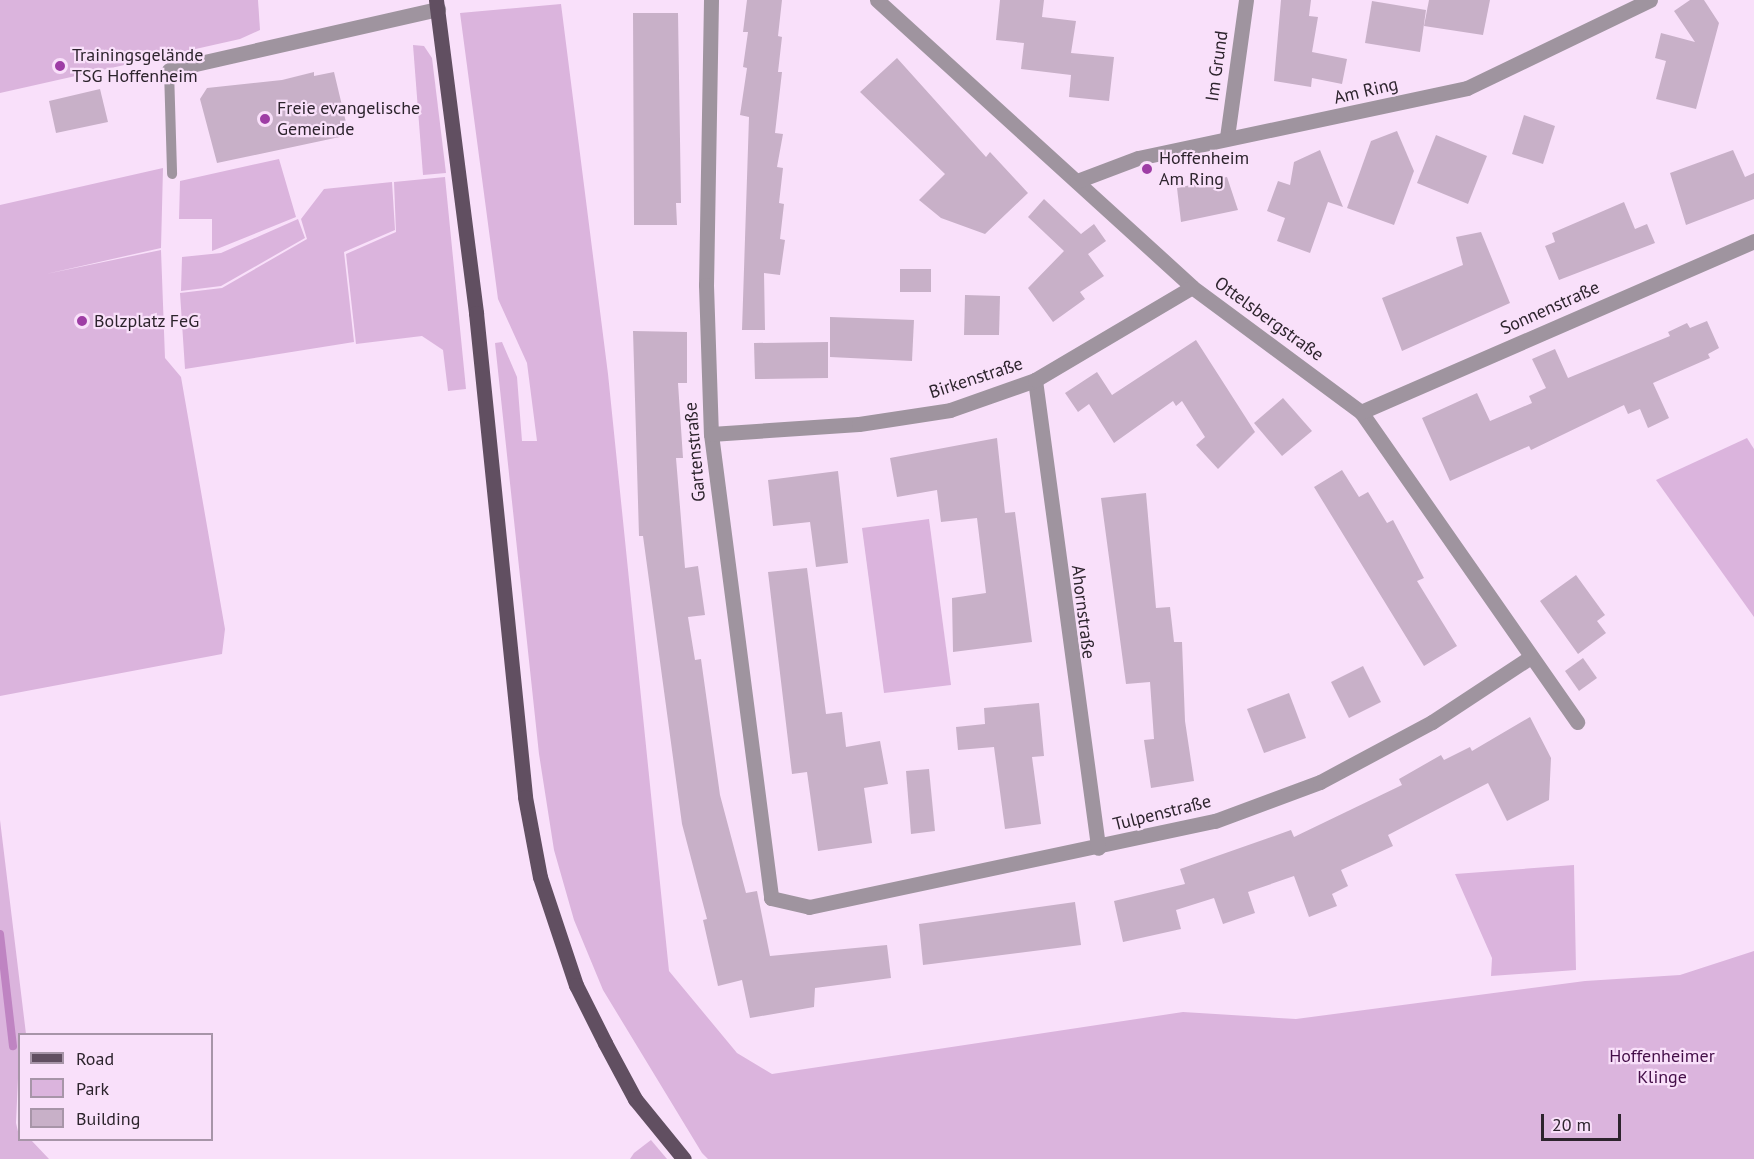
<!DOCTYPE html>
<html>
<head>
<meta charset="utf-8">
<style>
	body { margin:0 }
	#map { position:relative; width:1754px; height:1159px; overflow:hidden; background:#f9e0fa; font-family:"PT Sans",sans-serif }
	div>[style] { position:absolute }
	.green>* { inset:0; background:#dbb4dd }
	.stream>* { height:8px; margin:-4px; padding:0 4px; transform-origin:4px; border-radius:4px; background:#bf84c2 }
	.building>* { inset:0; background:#c8b0c8 }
	.lane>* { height:10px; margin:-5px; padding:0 5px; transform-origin:5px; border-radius:5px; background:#9f949f }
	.street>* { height:15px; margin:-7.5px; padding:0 7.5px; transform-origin:7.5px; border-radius:7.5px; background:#9f949f }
	.primary>* { height:15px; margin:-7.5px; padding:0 7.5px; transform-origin:7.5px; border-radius:7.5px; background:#614f61 }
	.dots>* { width:16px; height:16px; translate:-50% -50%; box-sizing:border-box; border:3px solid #f9e0fa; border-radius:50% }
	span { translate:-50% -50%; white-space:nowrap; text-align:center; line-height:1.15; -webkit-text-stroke:4.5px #f9e0fa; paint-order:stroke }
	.poi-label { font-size:18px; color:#2d242d }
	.left { translate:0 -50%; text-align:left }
	.street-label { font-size:18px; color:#2d242d }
	.park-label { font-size:18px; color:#440e48 }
	.legend { position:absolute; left:18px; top:1033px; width:195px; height:108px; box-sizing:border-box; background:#f9e0fa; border:2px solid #a795a8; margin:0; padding:8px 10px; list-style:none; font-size:18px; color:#2d242d }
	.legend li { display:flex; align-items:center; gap:12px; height:30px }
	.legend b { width:30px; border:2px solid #a795a8 }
	.scale { position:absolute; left:1541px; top:1114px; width:80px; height:27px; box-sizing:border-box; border:3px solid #2d242d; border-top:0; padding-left:8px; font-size:18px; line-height:21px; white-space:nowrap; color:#2d242d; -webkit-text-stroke:4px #f9e0fa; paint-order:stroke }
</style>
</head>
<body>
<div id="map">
	<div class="green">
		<i style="clip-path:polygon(0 0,258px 0,260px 30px,240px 39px,0 93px)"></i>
		<i style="clip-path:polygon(561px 4px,608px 374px,669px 971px,737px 1053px,772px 1074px,1183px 1012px,1296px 1019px,1585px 981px,1680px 975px,1754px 951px,1754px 1159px,708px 1159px,702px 1153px,603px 990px,574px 920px,554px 850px,539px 754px,495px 343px,502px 342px,517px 377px,522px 441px,537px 441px,527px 363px,498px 299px,460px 13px)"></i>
		<i style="clip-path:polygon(413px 45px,424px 46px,432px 58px,446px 173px,423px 175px)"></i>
		<i style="clip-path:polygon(279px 159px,296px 217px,212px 251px,212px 219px,179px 219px,180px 181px)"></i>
		<i style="clip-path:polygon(163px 168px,161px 248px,46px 274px,161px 250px,165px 358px,181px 377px,225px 629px,222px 654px,0 696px,0 205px)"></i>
		<i style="clip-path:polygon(445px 177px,466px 389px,448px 391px,443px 350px,422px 336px,356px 344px,346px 254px,396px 232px,394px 182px)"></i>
		<i style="clip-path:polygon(392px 182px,395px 230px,344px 252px,354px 342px,185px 369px,180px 293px,222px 288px,307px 239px,301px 219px,324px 189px)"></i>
		<i style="clip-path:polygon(298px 219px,305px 238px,221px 286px,181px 291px,182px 257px,221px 253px)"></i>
		<i style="clip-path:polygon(1747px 438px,1754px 449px,1754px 617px,1656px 480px)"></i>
		<i style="clip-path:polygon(929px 519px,951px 685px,884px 693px,862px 528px)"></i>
		<i style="clip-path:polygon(0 820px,26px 1034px,20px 1034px,16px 1123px,20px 1140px,31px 1140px,49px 1159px,0 1159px)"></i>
		<i style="clip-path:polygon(1574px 865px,1576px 970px,1491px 976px,1492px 958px,1455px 874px)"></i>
		<i style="clip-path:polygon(651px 1140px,667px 1159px,630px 1159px,634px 1153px)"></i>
	</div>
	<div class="stream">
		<i style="left:0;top:934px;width:113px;rotate:83.4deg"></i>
	</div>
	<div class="building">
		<i style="clip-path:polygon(747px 0,782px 0,778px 36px,782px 37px,778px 72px,782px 72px,775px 133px,783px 134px,777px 167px,783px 168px,779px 203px,784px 204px,780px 239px,785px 240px,780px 275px,764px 273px,765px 330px,742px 330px,749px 117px,740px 115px,747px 68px,743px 67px,748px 32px,743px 32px)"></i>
		<i style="clip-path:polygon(1000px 0,1044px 0,1042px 17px,1076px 21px,1071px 53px,1114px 57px,1109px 101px,1069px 97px,1071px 75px,1021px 69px,1024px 43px,996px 40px)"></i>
		<i style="clip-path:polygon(1281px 0,1311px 0,1309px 16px,1318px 17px,1312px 52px,1347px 59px,1342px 84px,1312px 78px,1311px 87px,1274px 81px)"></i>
		<i style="clip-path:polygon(1429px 0,1490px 0,1483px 35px,1424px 26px)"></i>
		<i style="clip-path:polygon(1690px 0,1704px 0,1719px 23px,1696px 109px,1656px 99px,1666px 61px,1655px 58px,1661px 33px,1695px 42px,1674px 11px)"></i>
		<i style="clip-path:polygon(1372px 1px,1426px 10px,1420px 52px,1365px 43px)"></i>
		<i style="clip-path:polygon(633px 13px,678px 13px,681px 203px,676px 203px,677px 225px,634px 225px)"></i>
		<i style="clip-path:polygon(897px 58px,986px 157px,990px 152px,1028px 193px,985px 234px,941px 218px,919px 200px,945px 174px,860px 92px)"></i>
		<i style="clip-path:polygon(314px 72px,314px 76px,334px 72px,349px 135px,217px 163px,200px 99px,207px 88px,282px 80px)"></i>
		<i style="clip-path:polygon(100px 89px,108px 122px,56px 133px,49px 101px)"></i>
		<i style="clip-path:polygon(1524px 115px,1555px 126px,1543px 164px,1512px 154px)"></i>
		<i style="clip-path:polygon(1397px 131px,1414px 171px,1394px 225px,1347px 208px,1371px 141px)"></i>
		<i style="clip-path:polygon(1436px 135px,1487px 156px,1468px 204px,1417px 183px)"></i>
		<i style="clip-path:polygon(1320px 150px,1343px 207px,1328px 202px,1310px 253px,1277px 241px,1285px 218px,1267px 211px,1278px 181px,1290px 185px,1294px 162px)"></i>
		<i style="clip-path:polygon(1733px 150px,1745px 177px,1754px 173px,1754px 199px,1686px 225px,1670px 173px)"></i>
		<i style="clip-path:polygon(1227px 177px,1238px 210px,1181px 222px,1177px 188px)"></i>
		<i style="clip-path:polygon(1044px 199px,1081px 234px,1094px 224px,1106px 241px,1088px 254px,1104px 276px,1080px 292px,1085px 299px,1053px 322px,1028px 288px,1064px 251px,1028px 217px)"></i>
		<i style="clip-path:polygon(1624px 202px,1635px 229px,1647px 224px,1655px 243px,1559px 280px,1545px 246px,1555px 242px,1552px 233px)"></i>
		<i style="clip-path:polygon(1481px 232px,1510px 303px,1402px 351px,1382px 298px,1463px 265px,1456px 237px)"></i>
		<i style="clip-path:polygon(900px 269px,931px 269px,931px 292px,900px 292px)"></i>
		<i style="clip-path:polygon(965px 295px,1000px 296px,999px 335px,964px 335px)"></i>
		<i style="clip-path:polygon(830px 317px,914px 320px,912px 361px,830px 357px)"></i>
		<i style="clip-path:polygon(1707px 321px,1719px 348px,1708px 354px,1710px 358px,1653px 383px,1669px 418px,1648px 428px,1640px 409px,1628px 414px,1624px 405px,1531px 450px,1529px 446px,1450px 481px,1422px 418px,1477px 393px,1490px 421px,1532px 403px,1529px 396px,1546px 388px,1532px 359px,1555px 349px,1568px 378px,1670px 336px,1668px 332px,1687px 323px,1690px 328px)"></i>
		<i style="clip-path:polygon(633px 331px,687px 332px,687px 383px,678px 383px,683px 458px,676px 458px,685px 568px,698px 566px,705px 615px,688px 617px,695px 660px,701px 659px,720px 795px,746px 893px,757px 891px,770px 956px,887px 945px,891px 978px,815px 988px,814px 1007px,750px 1018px,742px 980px,718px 986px,703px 920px,707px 919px,682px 824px,643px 536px,639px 536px)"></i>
		<i style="clip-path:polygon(1196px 340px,1255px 432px,1218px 469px,1196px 445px,1205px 437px,1182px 401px,1176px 406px,1173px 401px,1114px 443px,1089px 404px,1078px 412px,1065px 393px,1097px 372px,1112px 395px)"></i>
		<i style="clip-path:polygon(828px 342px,828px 378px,755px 379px,754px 343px)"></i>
		<i style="clip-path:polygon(1283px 398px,1312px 431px,1282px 456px,1254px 423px)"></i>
		<i style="clip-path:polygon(997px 438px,1005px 513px,1015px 512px,1032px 642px,953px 652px,952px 598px,986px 593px,977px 518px,941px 522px,937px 490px,897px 497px,890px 458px)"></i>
		<i style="clip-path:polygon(1342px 470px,1359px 497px,1368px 492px,1387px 523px,1393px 520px,1424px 578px,1417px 581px,1457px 646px,1424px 666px,1314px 487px)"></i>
		<i style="clip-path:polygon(838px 471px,848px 563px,816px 567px,810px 522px,773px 526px,768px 480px)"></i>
		<i style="clip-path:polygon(1146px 493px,1156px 608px,1170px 607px,1174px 642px,1182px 642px,1185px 721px,1194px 781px,1151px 788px,1144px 740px,1154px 739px,1150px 682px,1126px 684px,1101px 498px)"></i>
		<i style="clip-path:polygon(807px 568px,826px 714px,842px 712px,846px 747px,880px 741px,888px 784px,864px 788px,872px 843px,818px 851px,807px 772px,792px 774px,768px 572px)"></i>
		<i style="clip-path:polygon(1576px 575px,1605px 615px,1597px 621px,1606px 633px,1578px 654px,1540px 601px)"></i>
		<i style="clip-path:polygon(1583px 658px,1597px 678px,1579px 691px,1565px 671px)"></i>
		<i style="clip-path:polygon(1363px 666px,1381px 702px,1349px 718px,1331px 682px)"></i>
		<i style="clip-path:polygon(1289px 693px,1306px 738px,1264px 753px,1247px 709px)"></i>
		<i style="clip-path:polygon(1039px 703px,1044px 756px,1032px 757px,1041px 824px,1005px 829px,994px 747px,958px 750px,956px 727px,985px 724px,984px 708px)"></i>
		<i style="clip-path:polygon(1530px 717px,1551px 758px,1549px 800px,1507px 821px,1488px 783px,1388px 835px,1393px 846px,1341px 870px,1348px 886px,1332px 894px,1337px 906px,1309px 917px,1294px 876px,1248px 892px,1255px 913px,1223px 924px,1214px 898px,1176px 910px,1181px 929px,1123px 942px,1114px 901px,1185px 884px,1180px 869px,1291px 830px,1294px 837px,1402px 785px,1399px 779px,1441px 755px,1444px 760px,1470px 747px,1472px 751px)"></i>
		<i style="clip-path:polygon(929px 769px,935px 831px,911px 834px,906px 771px)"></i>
		<i style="clip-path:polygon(1075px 902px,1081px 945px,923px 965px,919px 924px)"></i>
	</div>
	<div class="lane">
		<i style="left:169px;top:70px;width:104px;rotate:88.3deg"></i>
	</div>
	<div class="street">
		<i style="left:711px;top:0;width:285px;rotate:91deg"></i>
		<i style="left:706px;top:285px;width:149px;rotate:88.1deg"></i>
		<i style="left:711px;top:434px;width:468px;rotate:82.6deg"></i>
		<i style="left:771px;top:898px;width:39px;rotate:13deg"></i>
		<i style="left:809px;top:907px;width:415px;rotate:-12deg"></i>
		<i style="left:1215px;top:821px;width:112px;rotate:-20.4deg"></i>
		<i style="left:1320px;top:782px;width:127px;rotate:-28.2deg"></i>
		<i style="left:1432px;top:722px;width:116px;rotate:-33.4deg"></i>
		<i style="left:877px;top:0;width:426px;rotate:42.3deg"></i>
		<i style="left:1192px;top:287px;width:210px;rotate:36.5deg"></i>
		<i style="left:1361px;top:412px;width:378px;rotate:55.1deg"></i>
		<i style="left:169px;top:70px;width:276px;rotate:-12.8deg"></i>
		<i style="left:1227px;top:137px;width:138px;rotate:-82.1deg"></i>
		<i style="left:1077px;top:181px;width:65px;rotate:-20.7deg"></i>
		<i style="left:1138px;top:158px;width:336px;rotate:-12deg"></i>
		<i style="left:1467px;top:88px;width:203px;rotate:-25.7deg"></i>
		<i style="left:1035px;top:380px;width:472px;rotate:82.3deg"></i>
		<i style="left:1361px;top:412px;width:429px;rotate:-23.5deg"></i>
		<i style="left:711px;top:434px;width:148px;rotate:-3.9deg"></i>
		<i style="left:859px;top:424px;width:92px;rotate:-8.7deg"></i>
		<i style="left:950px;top:410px;width:90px;rotate:-19.4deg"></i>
		<i style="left:1035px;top:380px;width:182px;rotate:-30.6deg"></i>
	</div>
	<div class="primary">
		<i style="left:436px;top:0;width:316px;rotate:82.7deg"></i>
		<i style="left:476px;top:313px;width:486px;rotate:84.2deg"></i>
		<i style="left:525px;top:797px;width:81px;rotate:79.4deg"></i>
		<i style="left:540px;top:877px;width:114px;rotate:71.6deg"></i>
		<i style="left:576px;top:985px;width:65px;rotate:63.4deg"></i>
		<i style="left:605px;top:1043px;width:64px;rotate:61.8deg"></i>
		<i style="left:635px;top:1099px;width:77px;rotate:50.8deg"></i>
	</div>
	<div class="dots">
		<i style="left:60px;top:66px;background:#9e3da5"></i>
		<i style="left:265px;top:119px;background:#9e3da5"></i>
		<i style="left:1147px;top:169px;background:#9e3da5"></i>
		<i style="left:82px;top:321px;background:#9e3da5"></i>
	</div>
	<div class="poi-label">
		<span class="left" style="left:72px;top:66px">Trainingsgelände<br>TSG Hoffenheim</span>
		<span class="left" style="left:277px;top:119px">Freie evangelische<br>Gemeinde</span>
		<span class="left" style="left:1159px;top:169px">Hoffenheim<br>Am Ring</span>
		<span class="left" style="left:94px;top:321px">Bolzplatz FeG</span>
	</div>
	<div class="street-label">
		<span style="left:1217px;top:66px;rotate:-82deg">Im Grund</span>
		<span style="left:1366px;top:91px;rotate:-13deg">Am Ring</span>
		<span style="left:1550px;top:308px;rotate:-24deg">Sonnenstraße</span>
		<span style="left:1269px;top:319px;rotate:36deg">Ottelsbergstraße</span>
		<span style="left:976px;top:378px;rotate:-18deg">Birkenstraße</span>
		<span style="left:695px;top:452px;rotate:-95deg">Gartenstraße</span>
		<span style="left:1083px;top:612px;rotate:83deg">Ahornstraße</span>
		<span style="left:1162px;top:813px;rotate:-14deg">Tulpenstraße</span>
	</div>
	<div class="park-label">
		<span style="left:1662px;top:1067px">Hoffenheimer<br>Klinge</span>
	</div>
	<ul class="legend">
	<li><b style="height:8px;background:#614f61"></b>Road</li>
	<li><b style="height:16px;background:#dbb4dd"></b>Park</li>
	<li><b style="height:16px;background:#c8b0c8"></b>Building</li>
	</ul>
	<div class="scale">20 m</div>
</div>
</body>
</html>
